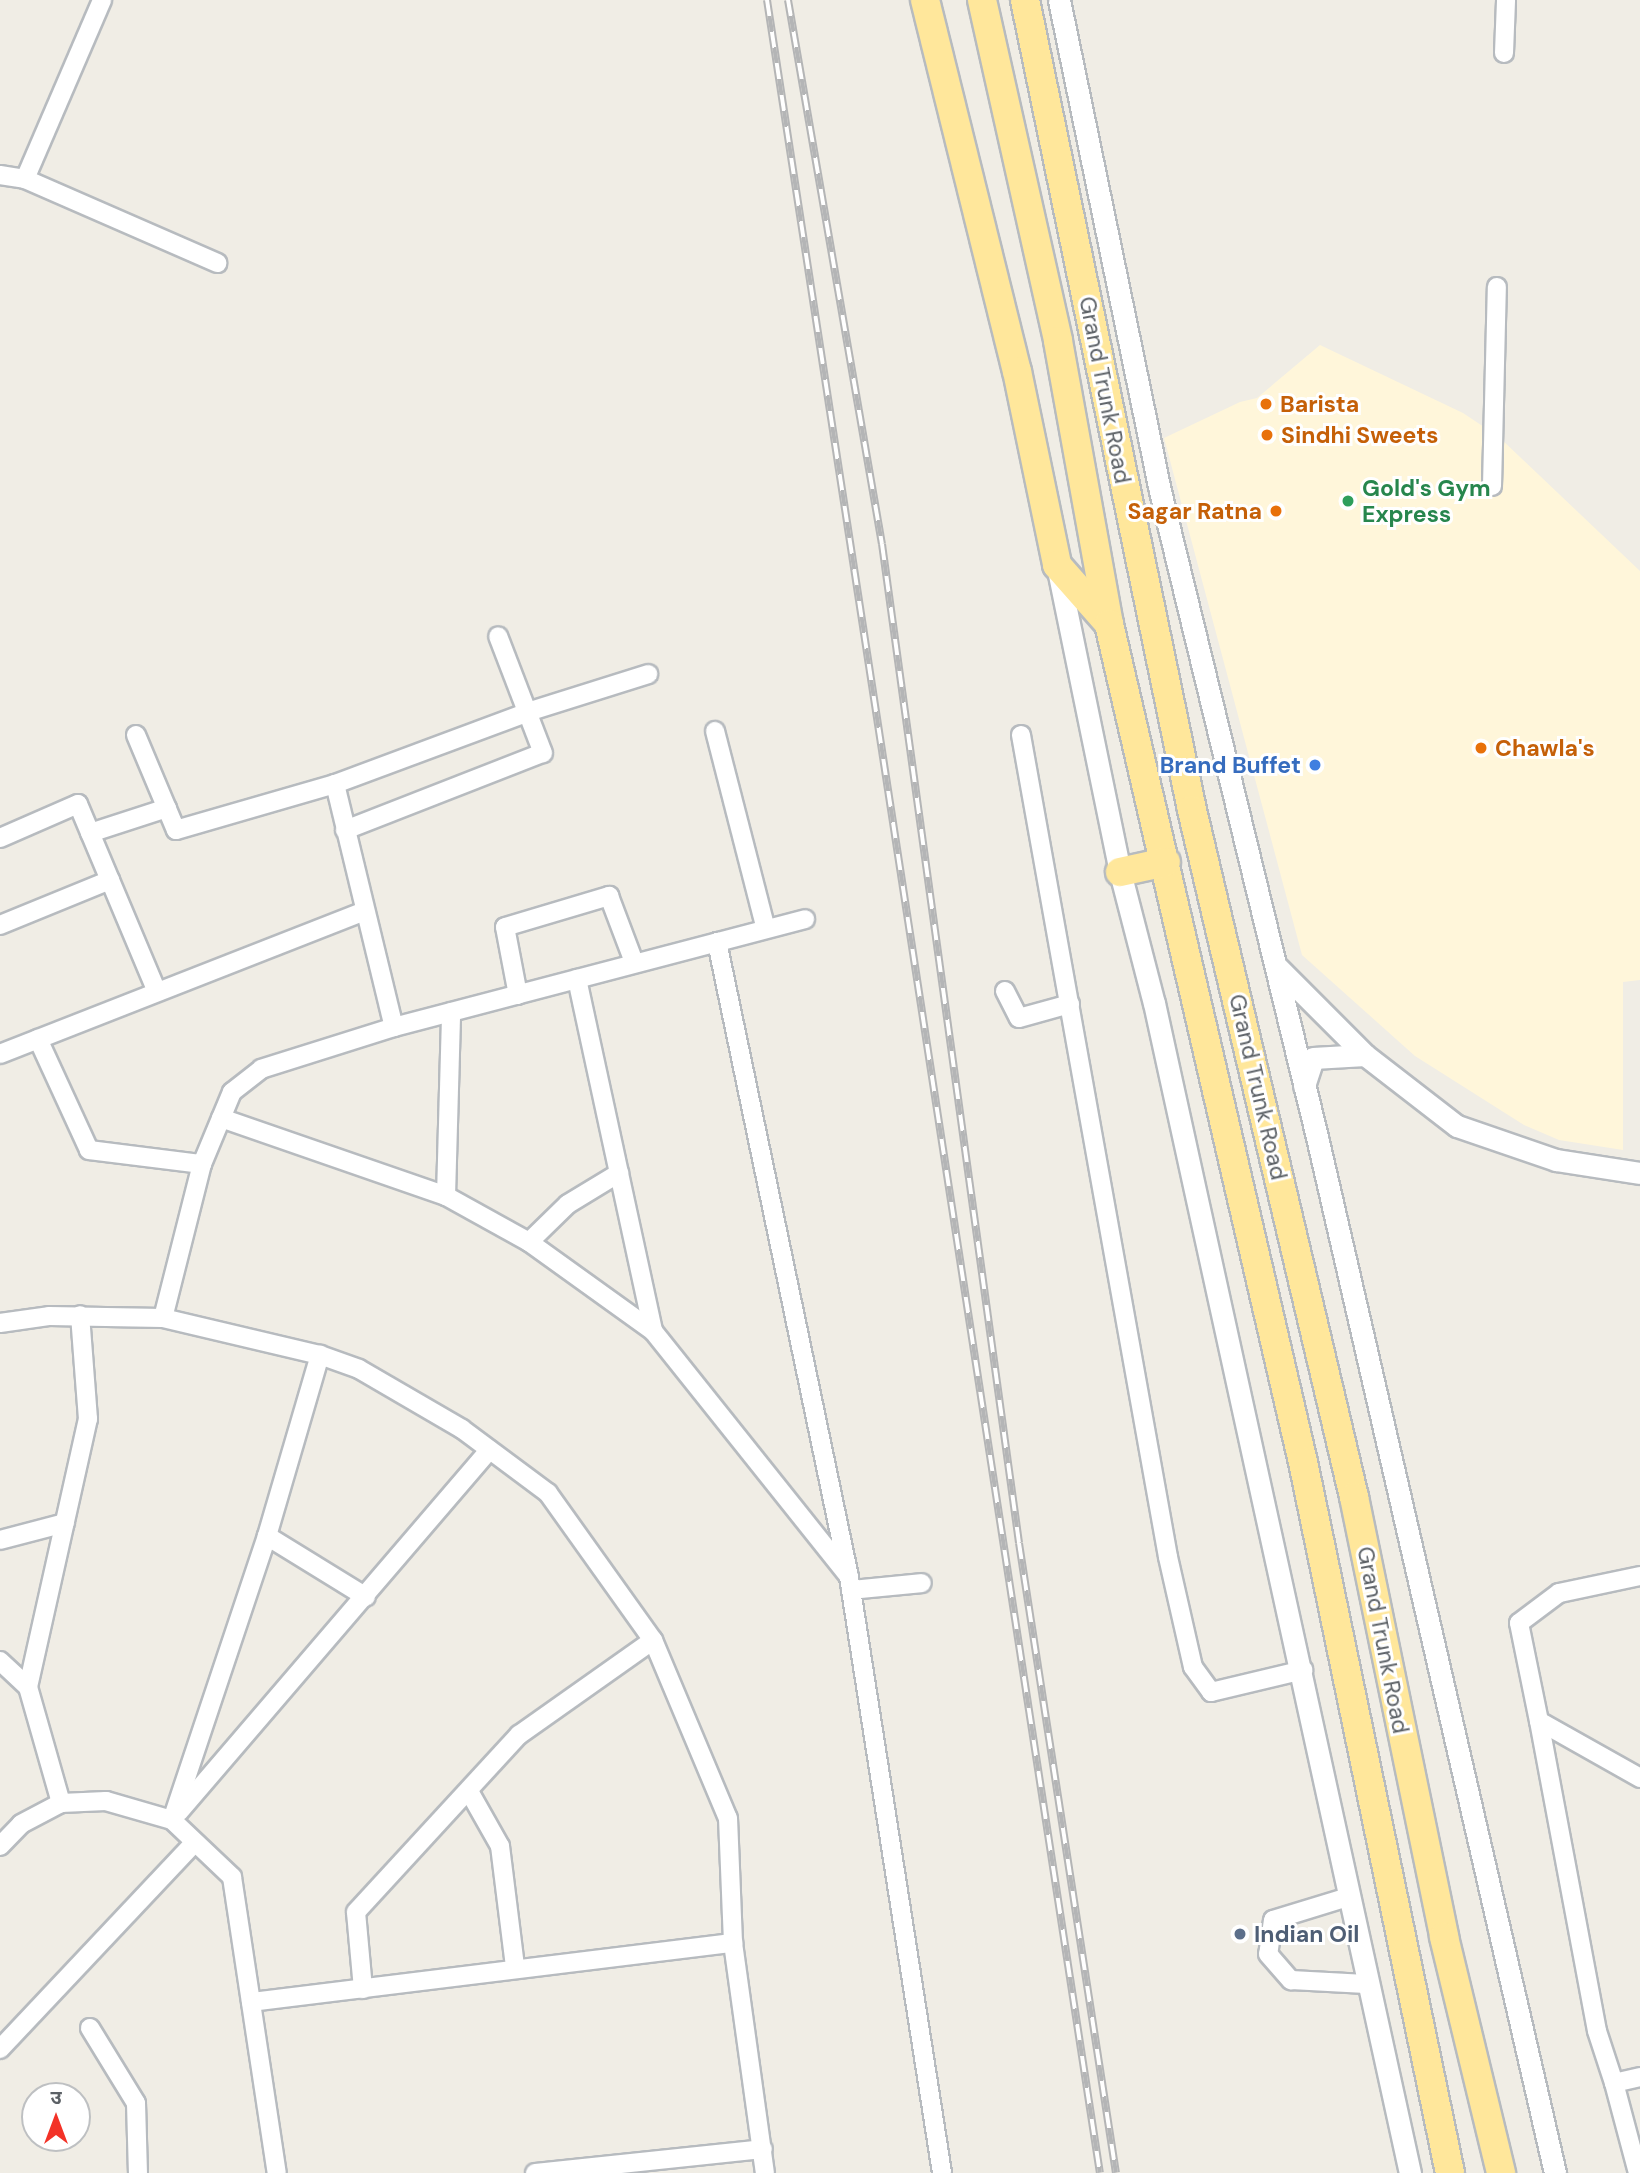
<!DOCTYPE html>
<html>
<head>
<meta charset="utf-8">
<style>
	body { margin:0 }
	#map { position:relative; width:1640px; height:2173px; overflow:hidden; background:#f0ede5; font-family:"DM Sans","Noto Sans Devanagari",sans-serif }
	div>[style] { position:absolute }
	.commercial>* { inset:0; background:#fff6da }
	.roads { filter:drop-shadow(2px 0 #b7bbbf) drop-shadow(-2px 0 #b7bbbf) drop-shadow(0 2px #b7bbbf) drop-shadow(0 -2px #b7bbbf) }
	.minor>* { height:18px; margin:-9px; padding:0 9px; transform-origin:9px; border-radius:9px; background:#fff }
	.tertiary>* { height:21px; margin:-10.5px; padding:0 10.5px; transform-origin:10.5px; border-radius:10.5px; background:#fff }
	.trunk>* { height:28px; margin:-14px; padding:0 14px; transform-origin:14px; border-radius:14px; background:#ffe79b }
	.rail>* { height:8px; margin-top:-4px; transform-origin:0; background:repeating-linear-gradient(90deg,#fff 0 16px,#b4b5b6 0 32px); box-sizing:border-box; border-block:2px solid #b4b5b6 }
	.dots>* { width:19px; height:19px; translate:-50% -50%; box-sizing:border-box; border:4px solid #fff; border-radius:50% }
	span { translate:-50% -50%; white-space:nowrap; text-align:center; line-height:1.15; -webkit-text-stroke:6px #fff; paint-order:stroke }
	.street-label { font-size:23px; color:#5c6166 }
	.food-label { font-size:23px; color:#c56008; font-weight:700 }
	.left { translate:0 -50%; text-align:left }
	.right { translate:-100% -50%; text-align:right }
	.leisure-label { font-size:23px; color:#27864d; font-weight:700 }
	.shop-label { font-size:23px; color:#366cbe; font-weight:700 }
	.service-label { font-size:23px; color:#4e5e75; font-weight:700 }
	.north { position:absolute; left:21px; top:2082px; width:70px; height:70px; box-sizing:border-box; background:#fff; border:2px solid #bec0c2; border-radius:50%; rotate:0deg; font-size:19px; font-weight:700; line-height:28px; text-align:center; color:#5c6166 }
	.north::after { content:''; display:block; margin:auto; width:24px; height:32px; background:#f33227; clip-path:polygon(50% 0,100% 100%,50% 72%,0 100%) }
</style>
</head>
<body>
<div id="map">
	<div class="commercial">
		<i style="clip-path:polygon(1320px 345px,1463px 413px,1499px 437px,1640px 571px,1640px 980px,1623px 982px,1623px 1150px,1559px 1140px,1524px 1125px,1415px 1056px,1302px 955px,1164px 438px,1240px 402px,1257px 398px)"></i>
	</div>
	<div class="roads">
		<div class="minor">
			<i style="left:1504px;top:53px;width:53px;rotate:-87.8deg"></i>
			<i style="left:0;top:175px;width:25px;rotate:9deg"></i>
			<i style="left:25px;top:179px;width:210px;rotate:23.6deg"></i>
			<i style="left:25px;top:179px;width:195px;rotate:-66.7deg"></i>
			<i style="left:1492px;top:486px;width:199px;rotate:-88.6deg"></i>
			<i style="left:715px;top:731px;width:204px;rotate:75.6deg"></i>
			<i style="left:136px;top:735px;width:103px;rotate:67.2deg"></i>
			<i style="left:176px;top:830px;width:166px;rotate:-16.1deg"></i>
			<i style="left:335px;top:784px;width:209px;rotate:-20.4deg"></i>
			<i style="left:531px;top:711px;width:123px;rotate:-17.5deg"></i>
			<i style="left:1021px;top:735px;width:835px;rotate:79.86deg"></i>
			<i style="left:1168px;top:1557px;width:113px;rotate:77.2deg"></i>
			<i style="left:1193px;top:1667px;width:31px;rotate:54deg"></i>
			<i style="left:1211px;top:1692px;width:95px;rotate:-13.4deg"></i>
			<i style="left:335px;top:784px;width:250px;rotate:76.4deg"></i>
			<i style="left:345px;top:830px;width:212px;rotate:-21.3deg"></i>
			<i style="left:543px;top:753px;width:125px;rotate:-111deg"></i>
			<i style="left:90px;top:833px;width:81px;rotate:-18deg"></i>
			<i style="left:0;top:838px;width:85px;rotate:-23.6deg"></i>
			<i style="left:78px;top:804px;width:202px;rotate:67.2deg"></i>
			<i style="left:0;top:925px;width:119px;rotate:-22.2deg"></i>
			<i style="left:717px;top:942px;width:649px;rotate:78.26deg"></i>
			<i style="left:849px;top:1577px;width:603px;rotate:81.13deg"></i>
			<i style="left:577px;top:979px;width:360px;rotate:77.8deg"></i>
			<i style="left:1005px;top:991px;width:30px;rotate:63deg"></i>
			<i style="left:1019px;top:1018px;width:53px;rotate:-15.4deg"></i>
			<i style="left:518px;top:995px;width:69px;rotate:-100.8deg"></i>
			<i style="left:505px;top:927px;width:109px;rotate:-16.6deg"></i>
			<i style="left:609px;top:896px;width:71px;rotate:69.3deg"></i>
			<i style="left:38px;top:1039px;width:122px;rotate:65.3deg"></i>
			<i style="left:89px;top:1150px;width:114px;rotate:7.1deg"></i>
			<i style="left:0;top:1054px;width:390px;rotate:-21.4deg"></i>
			<i style="left:221px;top:1118px;width:238px;rotate:19.1deg"></i>
			<i style="left:446px;top:1196px;width:95px;rotate:29deg"></i>
			<i style="left:529px;top:1242px;width:153px;rotate:35.7deg"></i>
			<i style="left:653px;top:1331px;width:311px;rotate:51.4deg"></i>
			<i style="left:446px;top:1196px;width:184px;rotate:-88.4deg"></i>
			<i style="left:529px;top:1242px;width:54px;rotate:-44.3deg"></i>
			<i style="left:568px;top:1204px;width:60px;rotate:-31.3deg"></i>
			<i style="left:163px;top:1318px;width:159px;rotate:-75.8deg"></i>
			<i style="left:202px;top:1164px;width:78px;rotate:-67.4deg"></i>
			<i style="left:232px;top:1092px;width:37px;rotate:-38deg"></i>
			<i style="left:261px;top:1069px;width:139px;rotate:-17.5deg"></i>
			<i style="left:394px;top:1027px;width:425px;rotate:-14.7deg"></i>
			<i style="left:0;top:1323px;width:49px;rotate:-8.1deg"></i>
			<i style="left:49px;top:1316px;width:114px;rotate:1deg"></i>
			<i style="left:163px;top:1318px;width:161px;rotate:13.3deg"></i>
			<i style="left:320px;top:1355px;width:41px;rotate:19.7deg"></i>
			<i style="left:359px;top:1369px;width:119px;rotate:30.2deg"></i>
			<i style="left:462px;top:1429px;width:107px;rotate:36.7deg"></i>
			<i style="left:548px;top:1493px;width:181px;rotate:54.5deg"></i>
			<i style="left:653px;top:1640px;width:193px;rotate:67.2deg"></i>
			<i style="left:728px;top:1818px;width:125px;rotate:87.7deg"></i>
			<i style="left:733px;top:1943px;width:232px;rotate:82.1deg"></i>
			<i style="left:267px;top:1536px;width:116px;rotate:31.6deg"></i>
			<i style="left:0;top:1540px;width:67px;rotate:-14.7deg"></i>
			<i style="left:1640px;top:1576px;width:83px;rotate:168.1deg"></i>
			<i style="left:1559px;top:1593px;width:50px;rotate:143.1deg"></i>
			<i style="left:1519px;top:1623px;width:100px;rotate:78.5deg"></i>
			<i style="left:1539px;top:1721px;width:116px;rotate:29.4deg"></i>
			<i style="left:851px;top:1590px;width:71px;rotate:-5.6deg"></i>
			<i style="left:0;top:1661px;width:38px;rotate:43deg"></i>
			<i style="left:28px;top:1687px;width:121px;rotate:74.1deg"></i>
			<i style="left:28px;top:1687px;width:275px;rotate:-77.4deg"></i>
			<i style="left:88px;top:1419px;width:104px;rotate:-94.4deg"></i>
			<i style="left:1539px;top:1721px;width:315px;rotate:79.4deg"></i>
			<i style="left:1597px;top:2031px;width:55px;rotate:71.9deg"></i>
			<i style="left:470px;top:1793px;width:61px;rotate:60.5deg"></i>
			<i style="left:500px;top:1846px;width:121px;rotate:82.9deg"></i>
			<i style="left:179px;top:1812px;width:477px;rotate:-49.4deg"></i>
			<i style="left:172px;top:1820px;width:299px;rotate:-71.5deg"></i>
			<i style="left:267px;top:1536px;width:189px;rotate:-73.7deg"></i>
			<i style="left:0;top:1846px;width:30px;rotate:-46deg"></i>
			<i style="left:21px;top:1824px;width:45px;rotate:-27.7deg"></i>
			<i style="left:61px;top:1803px;width:45px;rotate:-2.5deg"></i>
			<i style="left:106px;top:1801px;width:69px;rotate:16.1deg"></i>
			<i style="left:172px;top:1820px;width:83px;rotate:43.5deg"></i>
			<i style="left:232px;top:1877px;width:299px;rotate:81.4deg"></i>
			<i style="left:1348px;top:1897px;width:78px;rotate:163deg"></i>
			<i style="left:1273px;top:1920px;width:34px;rotate:98deg"></i>
			<i style="left:1268px;top:1954px;width:35px;rotate:49deg"></i>
			<i style="left:1291px;top:1980px;width:75px;rotate:3.1deg"></i>
			<i style="left:363px;top:1989px;width:77px;rotate:-95.2deg"></i>
			<i style="left:356px;top:1912px;width:241px;rotate:-47.4deg"></i>
			<i style="left:519px;top:1735px;width:164px;rotate:-35.3deg"></i>
			<i style="left:251px;top:2002px;width:486px;rotate:-7deg"></i>
			<i style="left:90px;top:2028px;width:88px;rotate:58.5deg"></i>
			<i style="left:136px;top:2103px;width:70px;rotate:88.4deg"></i>
			<i style="left:0;top:2049px;width:284px;rotate:-46.7deg"></i>
			<i style="left:535px;top:2173px;width:229px;rotate:-6deg"></i>
			<i style="left:1638px;top:2173px;width:93px;rotate:-104.9deg"></i>
			<i style="left:1614px;top:2083px;width:27px;rotate:-13deg"></i>
		</div>
		<div class="tertiary">
			<i style="left:1059px;top:0;width:501px;rotate:78.38deg"></i>
			<i style="left:1160px;top:491px;width:665px;rotate:76.34deg"></i>
			<i style="left:1317px;top:1137px;width:1063px;rotate:77.06deg"></i>
			<i style="left:1057px;top:565px;width:313px;rotate:78.4deg"></i>
			<i style="left:1120px;top:872px;width:135px;rotate:75.5deg"></i>
			<i style="left:1154px;top:1003px;width:1198px;rotate:77.66deg"></i>
			<i style="left:1276px;top:966px;width:126px;rotate:45deg"></i>
			<i style="left:1365px;top:1055px;width:116px;rotate:37.7deg"></i>
			<i style="left:1457px;top:1126px;width:105px;rotate:19deg"></i>
			<i style="left:1556px;top:1160px;width:85px;rotate:8.8deg"></i>
			<i style="left:1304px;top:1086px;width:29px;rotate:-72deg"></i>
			<i style="left:1313px;top:1058px;width:52px;rotate:-3.3deg"></i>
		</div>
		<div class="trunk">
			<i style="left:925px;top:0;width:382px;rotate:76.1deg"></i>
			<i style="left:1017px;top:371px;width:198px;rotate:78.3deg"></i>
			<i style="left:1057px;top:565px;width:79px;rotate:48.6deg"></i>
			<i style="left:982px;top:0;width:349px;rotate:77.4deg"></i>
			<i style="left:1058px;top:341px;width:288px;rotate:79.8deg"></i>
			<i style="left:1109px;top:624px;width:860px;rotate:76.97deg"></i>
			<i style="left:1303px;top:1462px;width:726px;rotate:78.32deg"></i>
			<i style="left:1025px;top:0;width:827px;rotate:78.35deg"></i>
			<i style="left:1192px;top:810px;width:706px;rotate:76.73deg"></i>
			<i style="left:1354px;top:1497px;width:449px;rotate:78.4deg"></i>
			<i style="left:1444px;top:1937px;width:243px;rotate:76.4deg"></i>
			<i style="left:1120px;top:872px;width:47px;rotate:-12.3deg"></i>
		</div>
	</div>
	<div class="rail">
		<i style="left:767px;top:0;width:2198px;rotate:81.29deg"></i>
		<i style="left:788px;top:0;width:552px;rotate:80.2deg"></i>
		<i style="left:882px;top:544px;width:1008px;rotate:82.19deg"></i>
		<i style="left:1019px;top:1543px;width:637px;rotate:81.25deg"></i>
	</div>
	<div class="dots">
		<i style="left:1266px;top:404px;background:#e8710a"></i>
		<i style="left:1267px;top:435px;background:#e8710a"></i>
		<i style="left:1348px;top:501px;background:#2e9e5b"></i>
		<i style="left:1276px;top:511px;background:#e8710a"></i>
		<i style="left:1481px;top:748px;background:#e8710a"></i>
		<i style="left:1315px;top:765px;background:#3f7fe0"></i>
		<i style="left:1240px;top:1934px;background:#5c6f8a"></i>
	</div>
	<div class="street-label">
		<span style="left:1105px;top:390px;rotate:79deg">Grand Trunk Road</span>
		<span style="left:1258px;top:1087px;rotate:77deg">Grand Trunk Road</span>
		<span style="left:1383px;top:1640px;rotate:79deg">Grand Trunk Road</span>
	</div>
	<div class="food-label">
		<span class="left" style="left:1280px;top:404px">Barista</span>
		<span class="left" style="left:1281px;top:435px">Sindhi Sweets</span>
		<span class="right" style="left:1262px;top:511px">Sagar Ratna</span>
		<span class="left" style="left:1495px;top:748px">Chawla's</span>
	</div>
	<div class="leisure-label">
		<span class="left" style="left:1362px;top:501px">Gold's Gym<br>Express</span>
	</div>
	<div class="shop-label">
		<span class="right" style="left:1301px;top:765px">Brand Buffet</span>
	</div>
	<div class="service-label">
		<span class="left" style="left:1254px;top:1934px">Indian Oil</span>
	</div>
	<div class="north">उ</div>
</div>
</body>
</html>
